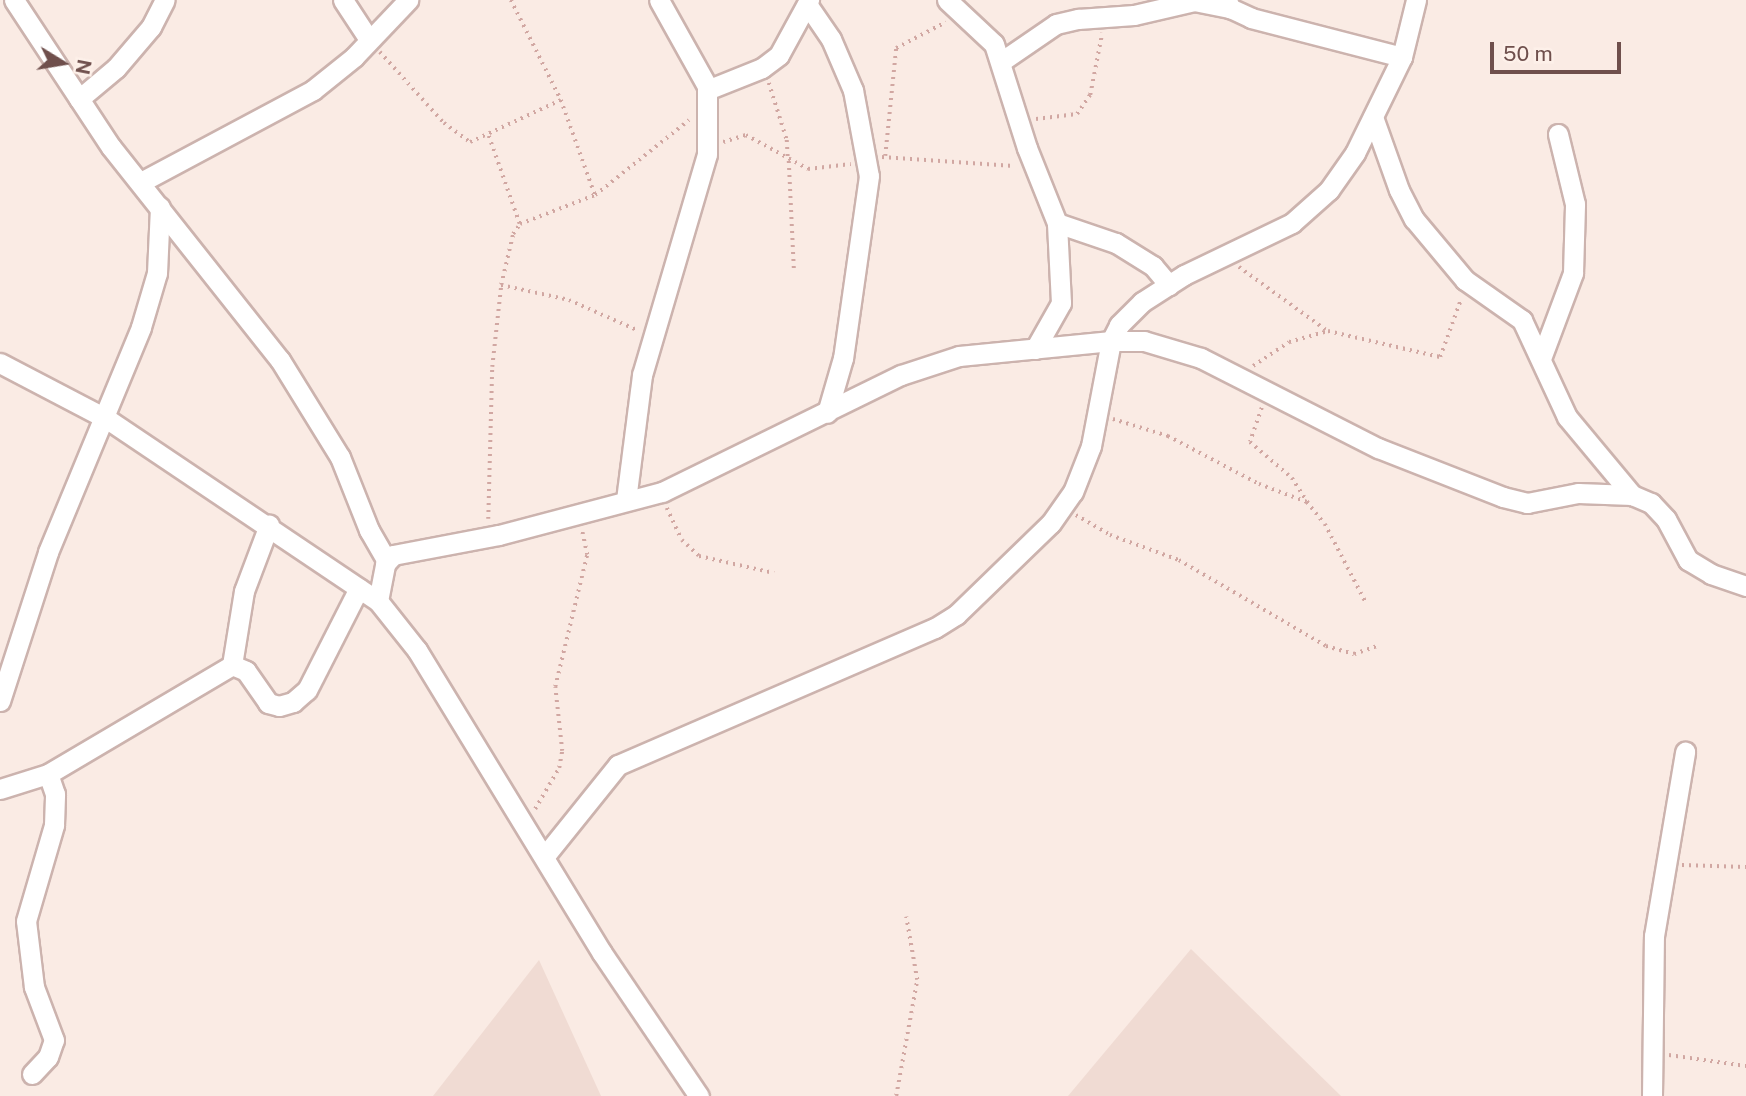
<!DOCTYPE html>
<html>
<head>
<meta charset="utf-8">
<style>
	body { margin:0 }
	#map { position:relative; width:1746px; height:1096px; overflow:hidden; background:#faebe4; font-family:"Public Sans",sans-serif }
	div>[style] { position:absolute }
	.residential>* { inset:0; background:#f0dbd3 }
	.path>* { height:3.5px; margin-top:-1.75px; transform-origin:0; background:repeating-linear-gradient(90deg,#d1a7a2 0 2px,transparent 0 7px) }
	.roads { filter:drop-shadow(2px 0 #ccb3ae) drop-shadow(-2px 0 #ccb3ae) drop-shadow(0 2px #ccb3ae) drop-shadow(0 -2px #ccb3ae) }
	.minor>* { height:19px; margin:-9.5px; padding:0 9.5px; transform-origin:9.5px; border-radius:9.5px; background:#fff }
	span { translate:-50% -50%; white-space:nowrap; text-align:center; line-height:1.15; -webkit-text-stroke:7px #fdf0e9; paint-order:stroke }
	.north { position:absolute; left:28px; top:28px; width:70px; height:70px; -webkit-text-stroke:5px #fdf0e9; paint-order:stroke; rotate:101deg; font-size:19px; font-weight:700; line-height:28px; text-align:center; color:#6f4f4c }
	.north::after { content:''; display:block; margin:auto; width:24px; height:32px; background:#6f4f4c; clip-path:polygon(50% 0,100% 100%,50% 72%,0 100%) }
	.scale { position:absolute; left:1490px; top:42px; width:131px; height:32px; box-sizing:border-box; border:4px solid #6f4f4c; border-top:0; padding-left:9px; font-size:21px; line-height:24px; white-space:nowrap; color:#6f4f4c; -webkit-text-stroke:5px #fdf0e9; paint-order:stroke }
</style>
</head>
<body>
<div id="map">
	<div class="residential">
		<i style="clip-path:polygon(1191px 949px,1341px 1096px,1068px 1096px)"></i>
		<i style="clip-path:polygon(539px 960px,601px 1096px,433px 1096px)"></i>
	</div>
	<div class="path">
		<i style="left:511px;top:0;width:112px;rotate:63.4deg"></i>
		<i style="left:561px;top:100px;width:101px;rotate:70.3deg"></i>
		<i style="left:380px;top:52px;width:96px;rotate:48deg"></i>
		<i style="left:444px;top:123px;width:32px;rotate:36deg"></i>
		<i style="left:470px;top:142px;width:100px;rotate:-24.8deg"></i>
		<i style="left:769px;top:83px;width:60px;rotate:72.5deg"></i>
		<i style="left:787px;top:140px;width:19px;rotate:87deg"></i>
		<i style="left:1036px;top:119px;width:41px;rotate:-7deg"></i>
		<i style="left:1077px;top:114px;width:23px;rotate:-56deg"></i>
		<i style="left:1090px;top:95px;width:63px;rotate:-79deg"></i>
		<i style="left:489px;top:136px;width:93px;rotate:70.6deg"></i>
		<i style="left:723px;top:142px;width:24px;rotate:-17deg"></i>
		<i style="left:746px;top:135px;width:71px;rotate:28.7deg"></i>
		<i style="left:808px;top:169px;width:43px;rotate:-6.6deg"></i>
		<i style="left:885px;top:156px;width:109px;rotate:-84.2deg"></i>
		<i style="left:896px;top:48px;width:56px;rotate:-27.5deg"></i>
		<i style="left:882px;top:157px;width:132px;rotate:3.9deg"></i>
		<i style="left:789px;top:161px;width:108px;rotate:87.3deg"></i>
		<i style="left:1239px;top:267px;width:107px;rotate:35.9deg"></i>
		<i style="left:501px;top:285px;width:70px;rotate:12.4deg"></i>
		<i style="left:569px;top:300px;width:74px;rotate:23.8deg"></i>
		<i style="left:1253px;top:366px;width:43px;rotate:-33.7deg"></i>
		<i style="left:1289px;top:342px;width:41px;rotate:-15.8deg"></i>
		<i style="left:1328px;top:331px;width:115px;rotate:13.1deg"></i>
		<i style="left:1440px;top:357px;width:62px;rotate:-70.1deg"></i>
		<i style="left:1262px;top:408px;width:36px;rotate:109deg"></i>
		<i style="left:1250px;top:442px;width:55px;rotate:40.6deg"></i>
		<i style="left:1292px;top:478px;width:30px;rotate:57deg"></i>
		<i style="left:1113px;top:419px;width:58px;rotate:17.2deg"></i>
		<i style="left:1168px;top:436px;width:103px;rotate:27.8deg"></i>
		<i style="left:1259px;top:484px;width:51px;rotate:20.6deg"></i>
		<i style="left:1307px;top:502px;width:28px;rotate:51deg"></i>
		<i style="left:1325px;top:524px;width:87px;rotate:62.5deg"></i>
		<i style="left:667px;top:508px;width:35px;rotate:65deg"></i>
		<i style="left:682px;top:540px;width:23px;rotate:43deg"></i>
		<i style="left:699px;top:556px;width:77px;rotate:12.8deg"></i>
		<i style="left:1076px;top:515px;width:39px;rotate:30deg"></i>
		<i style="left:1110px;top:535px;width:73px;rotate:19.9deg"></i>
		<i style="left:1179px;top:560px;width:170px;rotate:30.3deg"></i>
		<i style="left:1326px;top:646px;width:29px;rotate:16deg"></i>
		<i style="left:1354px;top:654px;width:24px;rotate:-19deg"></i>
		<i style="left:488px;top:519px;width:152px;rotate:-88.5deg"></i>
		<i style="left:492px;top:367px;width:82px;rotate:-83.7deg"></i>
		<i style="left:501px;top:285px;width:52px;rotate:-76.8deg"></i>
		<i style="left:513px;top:234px;width:12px;rotate:-55deg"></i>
		<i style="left:520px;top:224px;width:80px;rotate:-21.1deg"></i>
		<i style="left:595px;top:195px;width:120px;rotate:-38.6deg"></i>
		<i style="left:535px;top:809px;width:48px;rotate:-59.7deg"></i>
		<i style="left:559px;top:768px;width:17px;rotate:-80deg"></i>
		<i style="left:562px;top:751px;width:64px;rotate:-96.2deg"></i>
		<i style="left:555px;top:687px;width:136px;rotate:-76.4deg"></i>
		<i style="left:587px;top:555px;width:25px;rotate:-102deg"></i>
		<i style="left:1682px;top:865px;width:64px;rotate:1.8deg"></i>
		<i style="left:1669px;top:1055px;width:78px;rotate:8.1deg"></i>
		<i style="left:896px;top:1096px;width:118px;rotate:-79.7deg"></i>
		<i style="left:917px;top:980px;width:64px;rotate:-99.9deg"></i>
	</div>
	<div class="roads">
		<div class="minor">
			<i style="left:14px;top:0;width:176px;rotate:56.6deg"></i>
			<i style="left:111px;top:147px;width:272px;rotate:51.6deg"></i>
			<i style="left:280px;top:360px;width:114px;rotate:58.3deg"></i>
			<i style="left:340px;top:457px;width:79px;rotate:68.3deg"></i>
			<i style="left:369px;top:530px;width:34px;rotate:60deg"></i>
			<i style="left:343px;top:0;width:45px;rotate:56.7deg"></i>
			<i style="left:947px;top:0;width:64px;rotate:43.1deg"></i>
			<i style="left:994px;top:44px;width:109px;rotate:72.4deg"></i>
			<i style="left:1027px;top:148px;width:81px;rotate:68.2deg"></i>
			<i style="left:1057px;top:223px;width:62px;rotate:18.7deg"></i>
			<i style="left:1116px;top:243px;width:44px;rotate:31.9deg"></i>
			<i style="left:1153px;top:266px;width:25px;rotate:50deg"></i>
			<i style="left:1227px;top:0;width:9px;rotate:69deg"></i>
			<i style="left:1230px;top:8px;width:23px;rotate:25deg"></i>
			<i style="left:1251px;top:18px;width:156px;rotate:14.5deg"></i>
			<i style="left:807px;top:4px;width:42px;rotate:55.6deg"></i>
			<i style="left:831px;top:39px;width:56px;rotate:66.7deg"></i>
			<i style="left:853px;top:90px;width:87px;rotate:79.5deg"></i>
			<i style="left:869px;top:176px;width:184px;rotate:98.1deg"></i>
			<i style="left:843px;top:358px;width:57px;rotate:106.2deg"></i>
			<i style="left:1002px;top:61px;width:65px;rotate:-34.4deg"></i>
			<i style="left:1056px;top:24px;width:23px;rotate:-13deg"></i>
			<i style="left:1078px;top:19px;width:56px;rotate:-4.1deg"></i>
			<i style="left:1134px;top:15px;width:62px;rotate:-13.1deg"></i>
			<i style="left:1194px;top:1px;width:37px;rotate:11deg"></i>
			<i style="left:707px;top:90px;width:59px;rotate:-21.8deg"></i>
			<i style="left:762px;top:68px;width:21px;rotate:-37deg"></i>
			<i style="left:779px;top:55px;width:63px;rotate:-61.4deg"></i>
			<i style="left:79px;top:99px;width:48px;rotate:-40deg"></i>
			<i style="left:116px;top:68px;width:54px;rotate:-49.5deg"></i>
			<i style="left:151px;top:27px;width:30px;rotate:-63deg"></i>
			<i style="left:1373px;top:117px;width:77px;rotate:70.4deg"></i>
			<i style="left:1399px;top:190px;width:33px;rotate:63deg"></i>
			<i style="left:1414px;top:219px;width:80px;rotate:50.1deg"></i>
			<i style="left:1465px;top:280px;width:70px;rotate:35.1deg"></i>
			<i style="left:1522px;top:320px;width:107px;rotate:65.1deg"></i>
			<i style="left:1567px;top:417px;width:102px;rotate:50.2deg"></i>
			<i style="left:141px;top:182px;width:195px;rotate:-28.1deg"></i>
			<i style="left:313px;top:90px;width:53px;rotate:-38.8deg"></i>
			<i style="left:354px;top:57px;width:79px;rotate:-46.5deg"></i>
			<i style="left:1035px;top:349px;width:53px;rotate:-60.5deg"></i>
			<i style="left:1061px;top:303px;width:80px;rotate:-92.9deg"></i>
			<i style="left:1542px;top:356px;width:89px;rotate:-69.5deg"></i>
			<i style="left:1573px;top:273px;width:69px;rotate:-88.3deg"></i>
			<i style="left:1575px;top:204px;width:72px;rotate:-103.7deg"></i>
			<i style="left:0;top:363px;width:121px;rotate:27.6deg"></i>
			<i style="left:107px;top:419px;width:326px;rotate:33.9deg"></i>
			<i style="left:378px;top:601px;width:63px;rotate:51.5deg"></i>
			<i style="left:417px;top:650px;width:355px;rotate:58.6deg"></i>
			<i style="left:602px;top:953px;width:173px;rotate:55.9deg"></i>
			<i style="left:626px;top:500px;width:126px;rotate:-82.7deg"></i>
			<i style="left:642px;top:375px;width:230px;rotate:-73.6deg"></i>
			<i style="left:707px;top:154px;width:68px;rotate:-90deg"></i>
			<i style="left:707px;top:86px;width:98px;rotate:-119.2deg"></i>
			<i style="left:378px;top:601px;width:38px;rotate:-79deg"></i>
			<i style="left:385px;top:564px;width:12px;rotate:-48deg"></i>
			<i style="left:393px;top:555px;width:108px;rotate:-10.7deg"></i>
			<i style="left:499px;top:535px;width:169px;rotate:-14.8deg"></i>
			<i style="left:662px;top:492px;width:266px;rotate:-26.1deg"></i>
			<i style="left:901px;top:375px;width:61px;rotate:-18.1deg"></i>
			<i style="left:959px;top:356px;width:153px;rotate:-5.6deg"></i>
			<i style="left:1111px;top:341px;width:33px"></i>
			<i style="left:1144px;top:341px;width:59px;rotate:16.6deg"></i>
			<i style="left:1201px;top:358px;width:199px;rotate:27deg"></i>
			<i style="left:1378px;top:448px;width:134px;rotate:21.4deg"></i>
			<i style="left:1503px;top:497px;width:25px;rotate:14deg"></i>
			<i style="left:1527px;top:503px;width:52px;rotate:-11.1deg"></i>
			<i style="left:1578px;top:493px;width:54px;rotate:2.1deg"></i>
			<i style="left:1632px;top:495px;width:21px;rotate:23deg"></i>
			<i style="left:1651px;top:503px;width:22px;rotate:47deg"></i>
			<i style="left:1666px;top:519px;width:47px;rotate:61.8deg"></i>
			<i style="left:1688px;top:560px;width:27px;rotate:31deg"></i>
			<i style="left:1711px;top:574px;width:37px;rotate:19deg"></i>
			<i style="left:232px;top:665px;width:75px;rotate:-80.8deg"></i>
			<i style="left:244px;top:591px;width:71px;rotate:-69.3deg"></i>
			<i style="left:0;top:701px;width:157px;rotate:-72.1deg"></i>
			<i style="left:48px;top:552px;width:243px;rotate:-67.5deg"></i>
			<i style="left:141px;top:327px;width:56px;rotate:-73.5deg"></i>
			<i style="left:157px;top:273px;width:66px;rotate:-87.4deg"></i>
			<i style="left:0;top:789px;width:50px;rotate:-17.4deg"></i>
			<i style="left:48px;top:774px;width:214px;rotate:-30.6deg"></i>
			<i style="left:232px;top:665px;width:15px;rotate:23deg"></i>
			<i style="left:246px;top:671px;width:39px;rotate:55deg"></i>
			<i style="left:268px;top:703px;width:11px;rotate:15deg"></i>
			<i style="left:279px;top:706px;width:15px;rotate:-16deg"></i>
			<i style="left:293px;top:702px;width:18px;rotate:-41deg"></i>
			<i style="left:307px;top:690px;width:114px;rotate:-63deg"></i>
			<i style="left:544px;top:857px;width:118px;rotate:-51.2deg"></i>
			<i style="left:618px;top:765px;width:345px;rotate:-23.4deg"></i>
			<i style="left:935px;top:628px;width:25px;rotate:-32deg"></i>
			<i style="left:956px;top:615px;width:132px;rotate:-44.1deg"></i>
			<i style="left:1051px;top:523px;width:38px;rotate:-55deg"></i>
			<i style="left:1073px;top:492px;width:49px;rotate:-68.6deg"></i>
			<i style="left:1091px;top:446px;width:107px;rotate:-79.2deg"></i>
			<i style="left:1111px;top:341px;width:18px;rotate:-63deg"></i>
			<i style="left:1119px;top:325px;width:33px;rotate:-45deg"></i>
			<i style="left:1142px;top:302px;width:50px;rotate:-32.7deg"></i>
			<i style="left:1184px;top:275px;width:120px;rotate:-25.7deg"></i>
			<i style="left:1292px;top:223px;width:50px;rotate:-41.7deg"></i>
			<i style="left:1329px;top:190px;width:45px;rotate:-54.9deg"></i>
			<i style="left:1355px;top:153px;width:107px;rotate:-63.9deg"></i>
			<i style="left:1402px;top:57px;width:59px;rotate:-76.2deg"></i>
			<i style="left:32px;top:1074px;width:23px;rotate:-47deg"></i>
			<i style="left:48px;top:1057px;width:18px;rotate:-71deg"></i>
			<i style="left:54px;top:1040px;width:57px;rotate:-110.7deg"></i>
			<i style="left:34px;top:987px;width:66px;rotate:-96.9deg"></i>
			<i style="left:26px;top:921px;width:100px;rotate:-73.7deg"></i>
			<i style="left:54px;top:825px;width:31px;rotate:-88deg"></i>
			<i style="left:55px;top:794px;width:21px;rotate:-109deg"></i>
			<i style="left:1652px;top:1096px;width:160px;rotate:-89.3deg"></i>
			<i style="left:1654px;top:936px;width:187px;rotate:-80.4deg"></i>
		</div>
	</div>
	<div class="north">N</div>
	<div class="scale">50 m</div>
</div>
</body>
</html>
